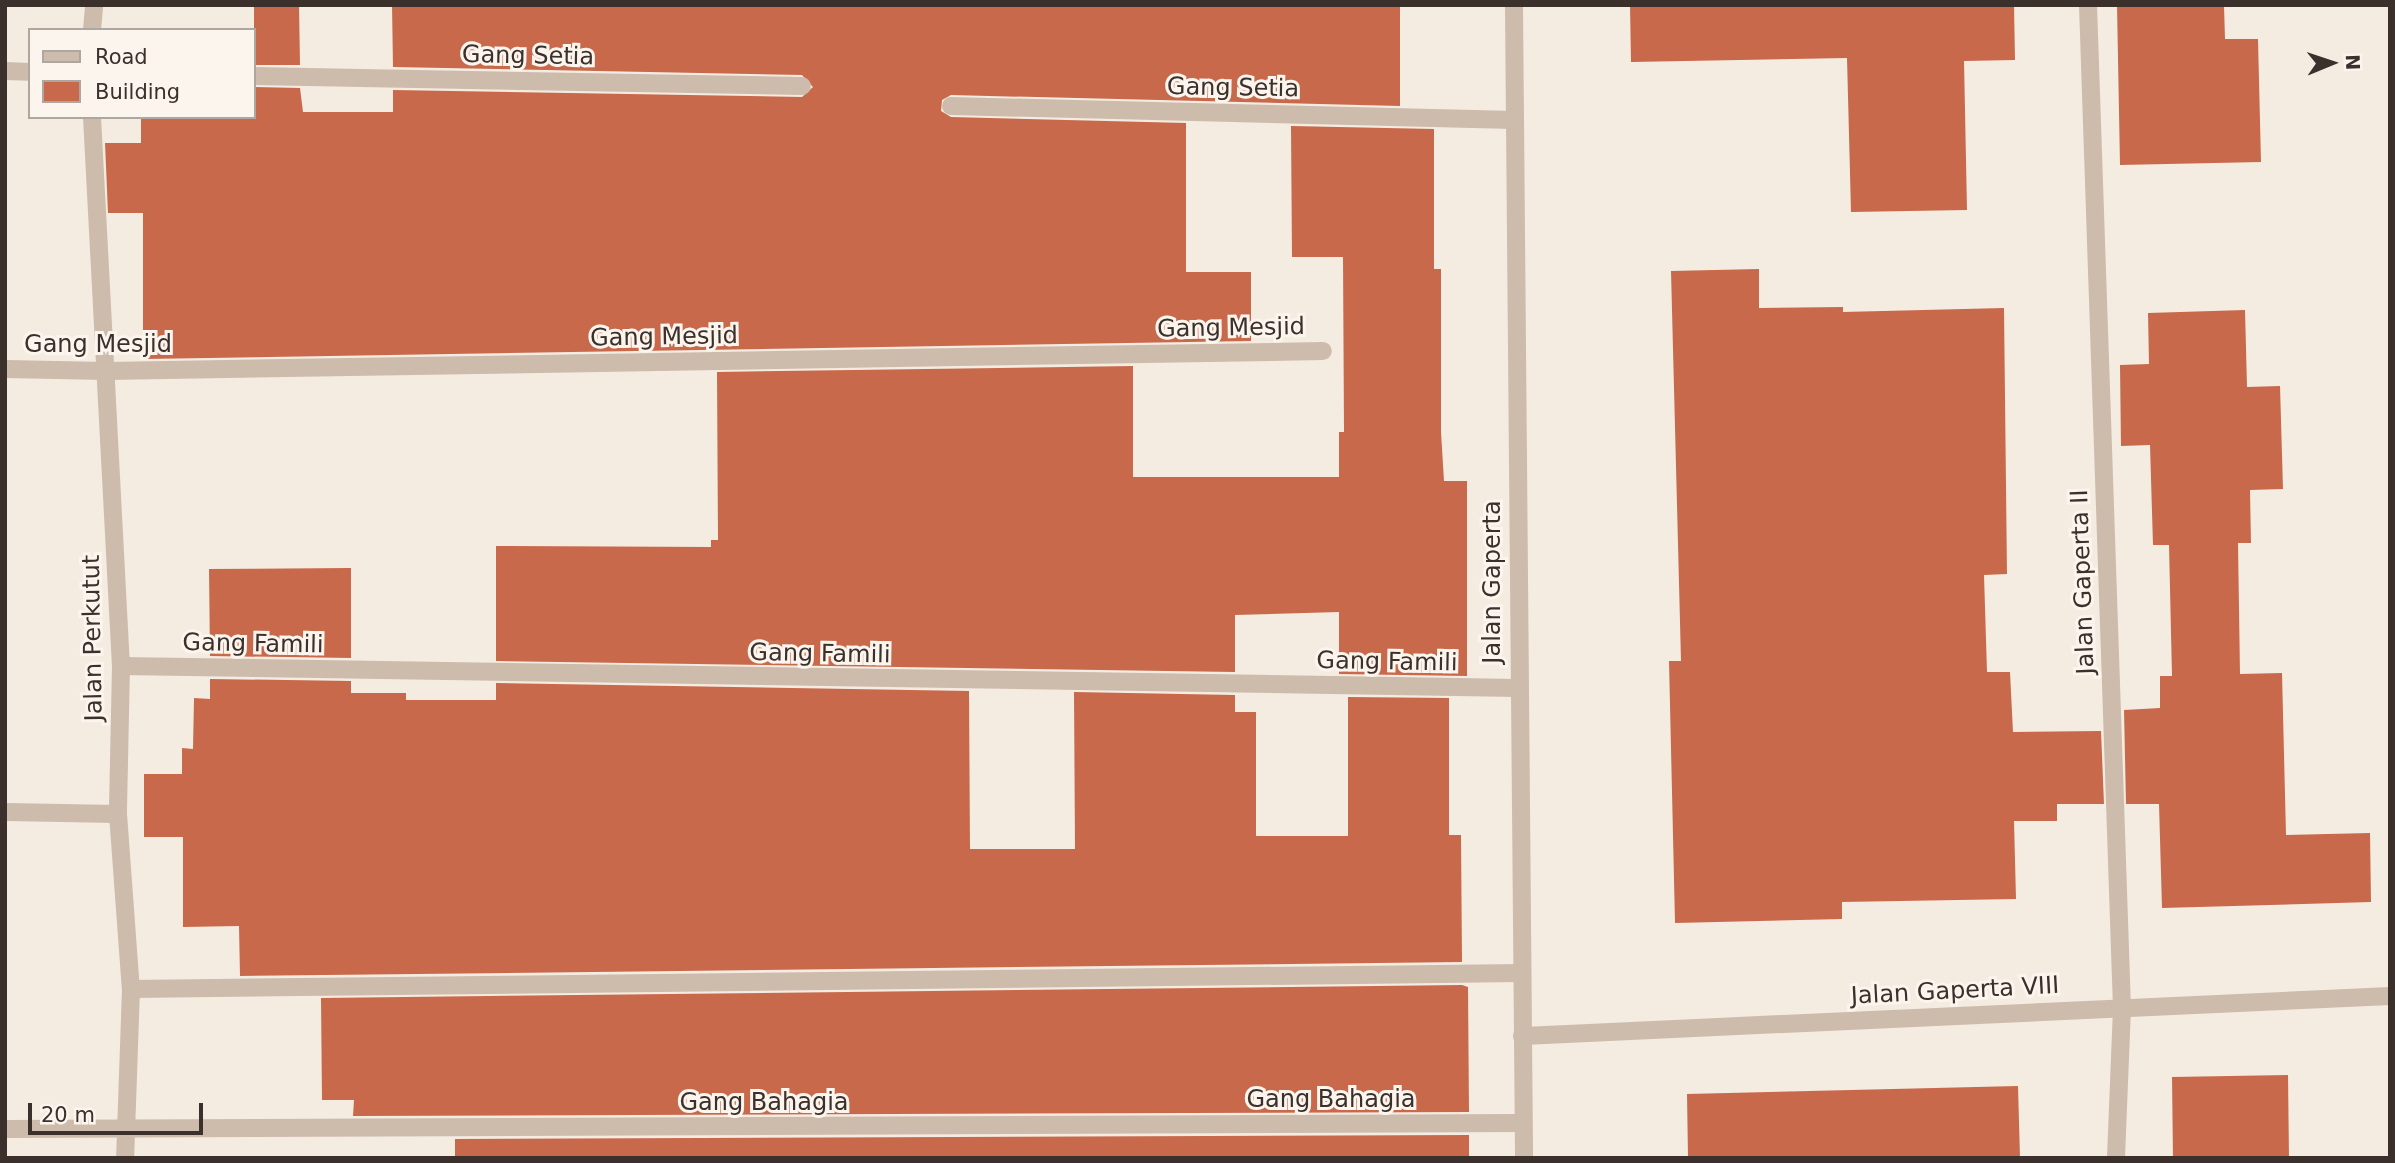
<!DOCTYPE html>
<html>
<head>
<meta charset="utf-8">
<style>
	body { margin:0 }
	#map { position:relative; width:2395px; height:1163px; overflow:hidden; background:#f4ebe1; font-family:"DejaVu Sans",sans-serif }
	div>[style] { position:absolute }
	.building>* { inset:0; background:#c8694b }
	.minor>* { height:18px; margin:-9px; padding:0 9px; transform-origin:9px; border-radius:9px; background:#cdbbac }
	span { translate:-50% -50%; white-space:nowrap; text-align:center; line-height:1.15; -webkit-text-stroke:6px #fbf5ee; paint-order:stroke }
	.street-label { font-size:24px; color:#3b302b }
	.frame { position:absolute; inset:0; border:7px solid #3b302b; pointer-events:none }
	.legend { position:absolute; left:28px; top:28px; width:228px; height:91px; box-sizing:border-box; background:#fbf5ee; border:2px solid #aea6a0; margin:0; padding:9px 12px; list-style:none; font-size:21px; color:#3b302b }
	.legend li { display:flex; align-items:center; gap:14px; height:35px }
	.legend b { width:35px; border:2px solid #aea6a0 }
	.north { position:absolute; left:2297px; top:28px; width:70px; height:70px; -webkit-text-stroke:5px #fbf5ee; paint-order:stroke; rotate:88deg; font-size:19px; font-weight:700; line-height:28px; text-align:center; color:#3b302b }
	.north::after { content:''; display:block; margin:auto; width:24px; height:32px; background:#3b302b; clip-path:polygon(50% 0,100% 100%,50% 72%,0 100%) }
	.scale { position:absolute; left:28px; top:1103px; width:175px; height:32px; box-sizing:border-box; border:4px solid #3b302b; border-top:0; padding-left:9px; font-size:21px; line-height:24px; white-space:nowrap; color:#3b302b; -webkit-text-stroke:5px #fbf5ee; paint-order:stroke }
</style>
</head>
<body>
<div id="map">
	<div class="building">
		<i style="clip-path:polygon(254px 5px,299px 5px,300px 65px,254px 65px)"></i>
		<i style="clip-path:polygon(392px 5px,1400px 5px,1400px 106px,951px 95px,942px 100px,941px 111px,951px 117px,1186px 123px,1186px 272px,1251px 272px,1251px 341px,143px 359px,143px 213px,108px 213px,105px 143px,141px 143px,141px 117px,254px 117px,254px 87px,300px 88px,303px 112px,393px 112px,393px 90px,802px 97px,813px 87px,802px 75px,393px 67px)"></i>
		<i style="clip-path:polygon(1630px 5px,2014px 5px,2015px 60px,1964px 61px,1967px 210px,1851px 212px,1847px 58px,1631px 62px)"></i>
		<i style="clip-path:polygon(2117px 5px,2224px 5px,2225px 39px,2258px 39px,2261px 162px,2120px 165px)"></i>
		<i style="clip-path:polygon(1291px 126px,1434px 129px,1434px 269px,1441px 269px,1441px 432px,1444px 481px,1467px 481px,1467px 676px,1339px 674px,1339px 612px,1235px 615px,1235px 672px,496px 661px,496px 546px,711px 547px,711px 540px,718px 540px,717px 372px,1133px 366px,1133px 477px,1339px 477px,1339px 432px,1344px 432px,1343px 257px,1292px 257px)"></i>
		<i style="clip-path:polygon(1759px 269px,1759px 308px,1843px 307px,1843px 312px,2004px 308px,2007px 574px,1984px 575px,1987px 672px,2010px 672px,2013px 732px,2101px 731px,2104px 804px,2057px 804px,2057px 821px,2014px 821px,2016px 899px,1842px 902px,1842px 919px,1675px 923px,1669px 661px,1681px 661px,1671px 271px)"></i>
		<i style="clip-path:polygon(2245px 310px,2247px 387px,2280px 386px,2283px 489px,2250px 490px,2251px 543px,2238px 543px,2240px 674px,2282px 673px,2286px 835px,2370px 833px,2371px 902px,2162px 908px,2159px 804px,2126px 804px,2124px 710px,2160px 708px,2160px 676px,2172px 676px,2169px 545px,2153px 545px,2150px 445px,2121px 446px,2120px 365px,2149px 364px,2148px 313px)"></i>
		<i style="clip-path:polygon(351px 568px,351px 658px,210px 656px,209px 569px)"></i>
		<i style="clip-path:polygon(210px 679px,351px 681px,351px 693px,406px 693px,406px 700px,496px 700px,496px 683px,969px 691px,970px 849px,1075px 849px,1074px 692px,1235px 695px,1235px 712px,1256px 712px,1256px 836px,1348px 836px,1348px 697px,1449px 698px,1449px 835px,1461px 835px,1462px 962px,240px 976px,239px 926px,183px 927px,183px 837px,144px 837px,144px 774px,182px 774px,182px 748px,193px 749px,194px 698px,210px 699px)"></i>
		<i style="clip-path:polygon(1462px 985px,1468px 987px,1469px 1112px,353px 1116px,354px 1100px,322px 1100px,321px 998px)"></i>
		<i style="clip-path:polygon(2288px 1075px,2289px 1158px,2173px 1158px,2172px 1077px)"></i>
		<i style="clip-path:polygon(2018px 1086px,2020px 1158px,1688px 1158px,1687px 1094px)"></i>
		<i style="clip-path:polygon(1469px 1135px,1469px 1158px,455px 1158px,455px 1139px)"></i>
	</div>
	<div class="minor">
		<i style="left:1514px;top:5px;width:1153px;rotate:89.5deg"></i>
		<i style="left:2088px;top:5px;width:1004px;rotate:88.06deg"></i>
		<i style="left:2122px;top:1008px;width:150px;rotate:92.3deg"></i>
		<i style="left:92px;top:30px;width:25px;rotate:-85deg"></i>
		<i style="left:5px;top:71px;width:25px;rotate:2deg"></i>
		<i style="left:254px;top:76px;width:548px;rotate:1.05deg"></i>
		<i style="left:951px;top:106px;width:563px;rotate:1.42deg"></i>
		<i style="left:92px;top:117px;width:550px;rotate:86.98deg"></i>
		<i style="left:121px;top:666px;width:148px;rotate:91.2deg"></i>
		<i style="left:118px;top:814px;width:175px;rotate:85.8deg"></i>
		<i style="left:131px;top:989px;width:169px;rotate:92deg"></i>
		<i style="left:5px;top:369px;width:102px;rotate:1.1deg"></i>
		<i style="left:107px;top:371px;width:1216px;rotate:-0.94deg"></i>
		<i style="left:121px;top:666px;width:1397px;rotate:0.9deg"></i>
		<i style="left:5px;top:812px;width:113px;rotate:1deg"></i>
		<i style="left:131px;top:989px;width:1391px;rotate:-0.66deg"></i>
		<i style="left:1522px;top:1036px;width:869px;rotate:-2.64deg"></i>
		<i style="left:5px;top:1129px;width:1518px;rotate:-0.23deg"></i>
	</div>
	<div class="street-label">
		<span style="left:528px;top:56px;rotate:1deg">Gang Setia</span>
		<span style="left:1233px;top:88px;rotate:1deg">Gang Setia</span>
		<span style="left:1231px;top:328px;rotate:-1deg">Gang Mesjid</span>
		<span style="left:664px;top:337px;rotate:-1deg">Gang Mesjid</span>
		<span style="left:98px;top:345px">Gang Mesjid</span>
		<span style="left:1493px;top:582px;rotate:-90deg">Jalan Gaperta</span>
		<span style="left:2083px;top:582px;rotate:-92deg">Jalan Gaperta II</span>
		<span style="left:93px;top:638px;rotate:-91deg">Jalan Perkutut</span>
		<span style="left:253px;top:644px;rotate:1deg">Gang Famili</span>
		<span style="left:820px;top:654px;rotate:1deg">Gang Famili</span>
		<span style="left:1387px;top:662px;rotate:1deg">Gang Famili</span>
		<span style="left:1955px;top:991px;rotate:-3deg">Jalan Gaperta VIII</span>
		<span style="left:1331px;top:1100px">Gang Bahagia</span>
		<span style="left:764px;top:1103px">Gang Bahagia</span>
	</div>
	<div class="frame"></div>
	<ul class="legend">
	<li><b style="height:9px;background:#cdbbac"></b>Road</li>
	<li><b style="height:19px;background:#c8694b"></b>Building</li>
	</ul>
	<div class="north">N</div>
	<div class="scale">20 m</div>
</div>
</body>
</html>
